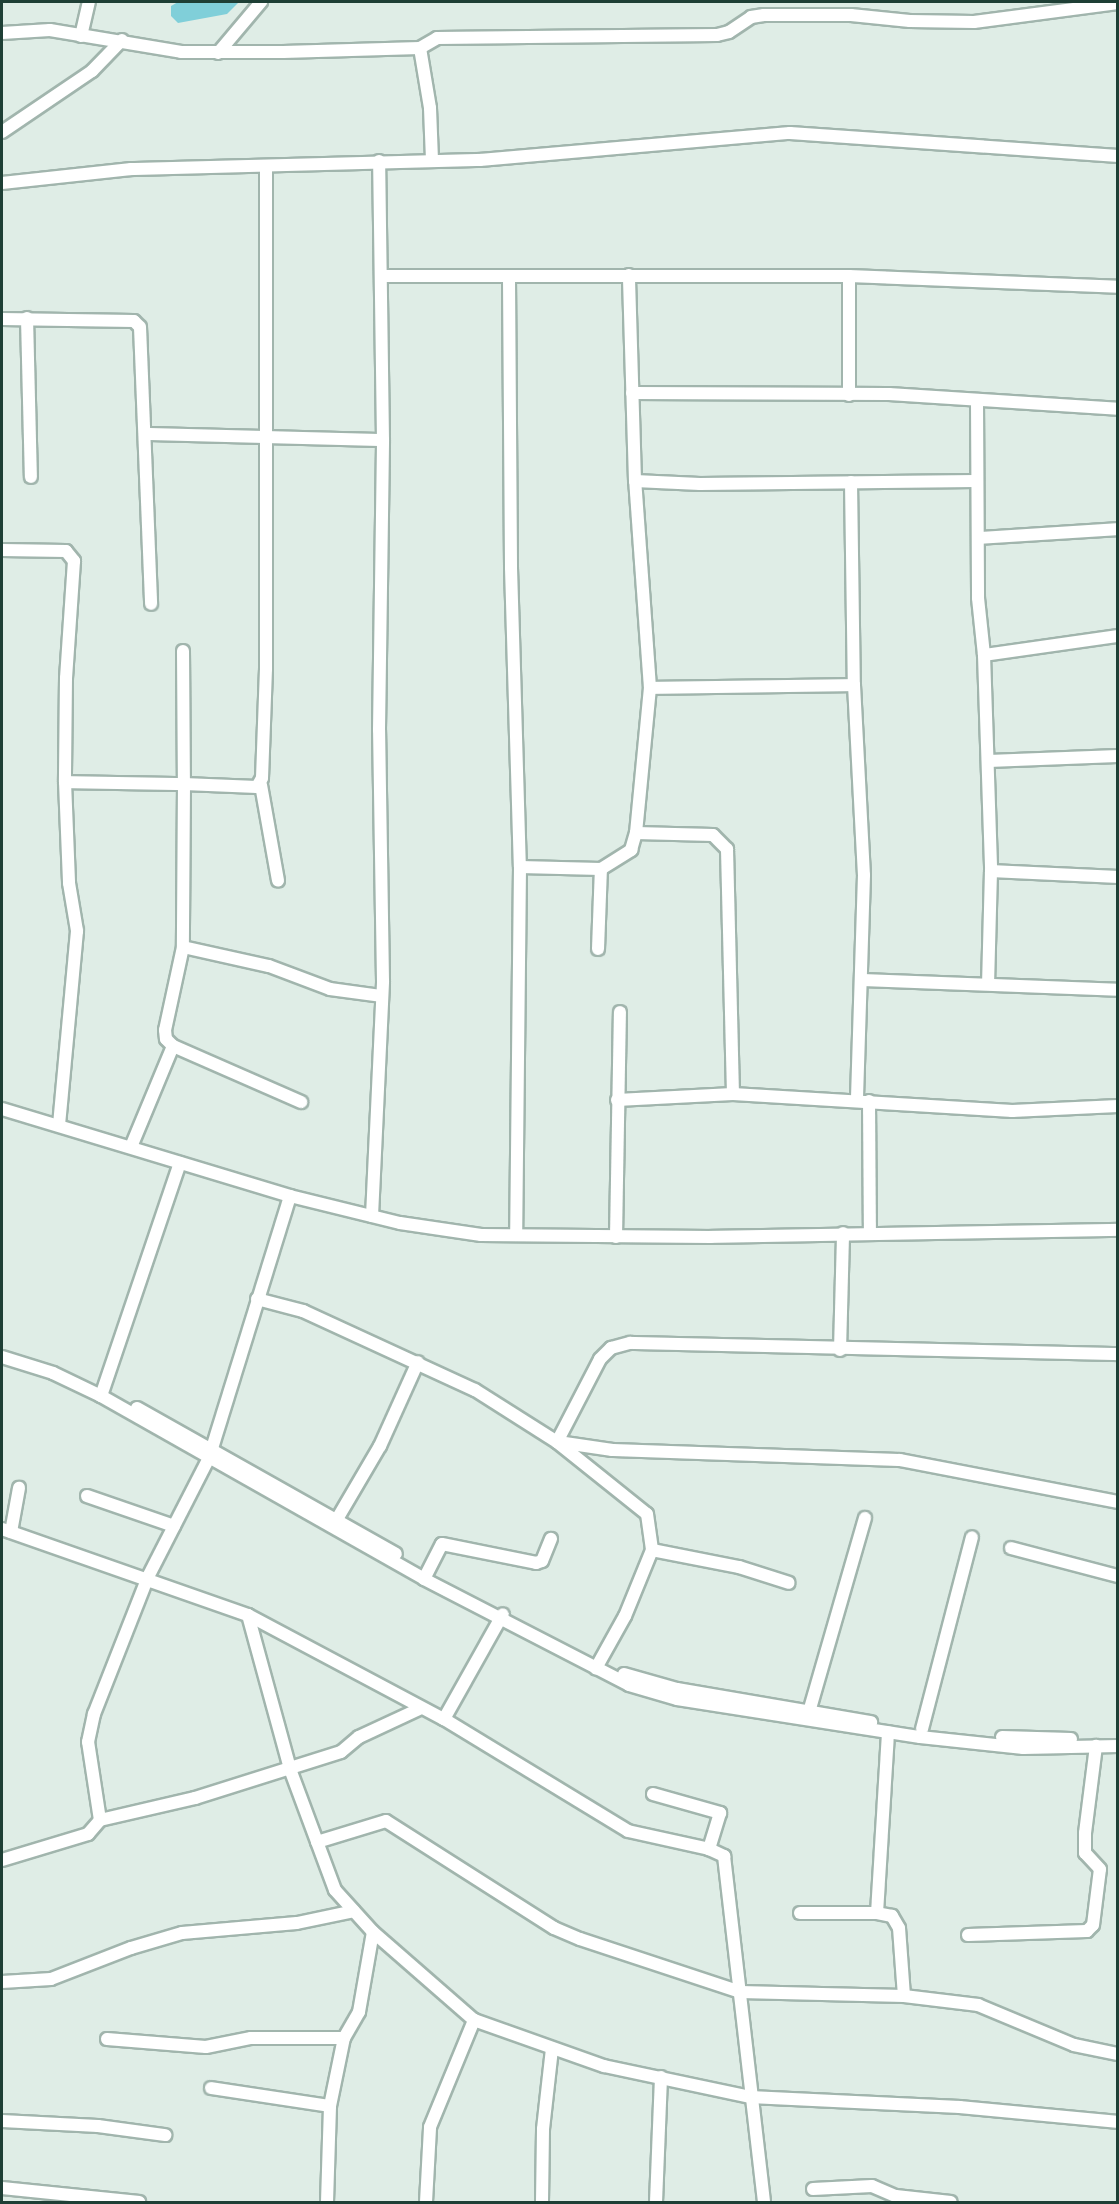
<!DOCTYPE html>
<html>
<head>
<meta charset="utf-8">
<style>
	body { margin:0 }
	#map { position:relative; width:1119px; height:2204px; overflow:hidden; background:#dfede6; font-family:"Sofia Sans Condensed",sans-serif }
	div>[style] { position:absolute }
	.water>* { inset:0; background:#80cfd9 }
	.roads { filter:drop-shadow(2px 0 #a1b5ad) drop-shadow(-2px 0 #a1b5ad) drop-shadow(0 2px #a1b5ad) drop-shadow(0 -2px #a1b5ad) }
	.street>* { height:12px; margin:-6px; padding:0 6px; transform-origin:6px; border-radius:6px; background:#fff }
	span { translate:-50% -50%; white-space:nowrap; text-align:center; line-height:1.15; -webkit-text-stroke:4.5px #f0f9f4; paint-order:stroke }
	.frame { position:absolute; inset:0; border:3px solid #1e3f35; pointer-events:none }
</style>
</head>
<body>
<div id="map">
	<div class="water">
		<i style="clip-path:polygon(178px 2px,239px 2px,227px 14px,178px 23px,171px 16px,171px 6px)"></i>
	</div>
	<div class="roads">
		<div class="street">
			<i style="left:2px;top:33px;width:48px;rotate:-3.6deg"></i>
			<i style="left:50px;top:30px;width:133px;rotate:9.5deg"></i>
			<i style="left:181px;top:52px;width:102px"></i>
			<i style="left:283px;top:52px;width:137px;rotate:-1.7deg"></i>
			<i style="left:420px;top:48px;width:20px;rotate:-30deg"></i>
			<i style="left:437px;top:38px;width:280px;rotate:-0.6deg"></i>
			<i style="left:717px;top:35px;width:12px;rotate:-14deg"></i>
			<i style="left:729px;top:32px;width:27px;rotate:-34deg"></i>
			<i style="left:751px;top:17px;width:13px;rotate:-9deg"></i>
			<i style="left:764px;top:15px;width:87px"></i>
			<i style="left:851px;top:15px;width:59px;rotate:5.8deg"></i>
			<i style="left:910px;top:21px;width:64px;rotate:0.9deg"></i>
			<i style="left:974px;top:22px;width:145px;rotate:-7.5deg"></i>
			<i style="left:81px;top:36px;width:35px;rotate:-77deg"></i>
			<i style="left:420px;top:48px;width:61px;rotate:80.5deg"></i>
			<i style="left:430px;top:108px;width:53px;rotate:87.8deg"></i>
			<i style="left:218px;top:53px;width:67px;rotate:-49.9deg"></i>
			<i style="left:2px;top:132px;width:109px;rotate:-34.1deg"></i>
			<i style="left:92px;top:71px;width:43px;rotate:-45.9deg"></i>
			<i style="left:2px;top:183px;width:130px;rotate:-6.2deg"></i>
			<i style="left:131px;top:169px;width:349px;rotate:-1.5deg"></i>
			<i style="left:480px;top:160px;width:311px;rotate:-5deg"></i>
			<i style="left:790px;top:133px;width:329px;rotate:4deg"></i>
			<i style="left:381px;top:276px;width:468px"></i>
			<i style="left:849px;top:276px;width:269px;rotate:2.3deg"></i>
			<i style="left:509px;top:279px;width:289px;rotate:89.6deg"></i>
			<i style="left:511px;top:568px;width:299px;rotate:88.3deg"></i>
			<i style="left:520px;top:867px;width:367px;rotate:90.6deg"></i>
			<i style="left:27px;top:318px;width:159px;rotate:88.6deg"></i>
			<i style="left:2px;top:319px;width:132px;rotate:0.9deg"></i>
			<i style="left:134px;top:321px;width:8px;rotate:45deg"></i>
			<i style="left:140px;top:327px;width:277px;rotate:87.7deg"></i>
			<i style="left:632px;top:393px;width:257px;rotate:0.2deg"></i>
			<i style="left:889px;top:394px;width:229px;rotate:3.7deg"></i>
			<i style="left:849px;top:395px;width:119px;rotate:-90deg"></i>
			<i style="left:977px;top:401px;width:197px;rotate:89.7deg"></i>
			<i style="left:978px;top:598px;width:57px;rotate:84deg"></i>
			<i style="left:984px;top:655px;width:216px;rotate:88.1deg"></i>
			<i style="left:991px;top:871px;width:113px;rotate:91.5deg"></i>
			<i style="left:146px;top:434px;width:237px;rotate:1.5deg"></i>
			<i style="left:635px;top:481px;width:65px;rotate:2.6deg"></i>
			<i style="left:700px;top:484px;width:276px;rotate:-0.6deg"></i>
			<i style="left:851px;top:482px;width:203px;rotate:89.2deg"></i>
			<i style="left:854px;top:685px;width:190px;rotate:87deg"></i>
			<i style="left:864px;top:875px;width:226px;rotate:91.8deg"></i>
			<i style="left:979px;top:538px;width:139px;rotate:-3.7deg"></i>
			<i style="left:2px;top:550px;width:64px;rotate:0.9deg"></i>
			<i style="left:66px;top:551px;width:13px;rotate:51deg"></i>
			<i style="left:74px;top:561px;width:117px;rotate:93.9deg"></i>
			<i style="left:66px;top:678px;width:104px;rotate:90.6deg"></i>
			<i style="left:65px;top:782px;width:101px;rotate:87.7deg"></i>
			<i style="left:69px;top:883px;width:49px;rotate:80.5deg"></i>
			<i style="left:77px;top:931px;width:194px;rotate:95.3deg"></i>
			<i style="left:183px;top:651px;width:133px;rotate:89.6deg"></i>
			<i style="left:184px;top:784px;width:73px;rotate:2.4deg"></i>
			<i style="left:257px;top:787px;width:10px;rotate:-61deg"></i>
			<i style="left:262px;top:778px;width:109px;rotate:-87.9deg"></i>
			<i style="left:266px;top:669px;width:503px;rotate:-90deg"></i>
			<i style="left:984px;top:655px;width:135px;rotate:-8.1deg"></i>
			<i style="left:650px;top:688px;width:204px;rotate:-0.8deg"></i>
			<i style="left:988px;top:761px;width:130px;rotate:-2.2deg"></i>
			<i style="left:65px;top:782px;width:119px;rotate:1deg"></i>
			<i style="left:184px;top:784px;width:163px;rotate:90.4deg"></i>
			<i style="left:183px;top:947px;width:85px;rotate:102.2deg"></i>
			<i style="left:165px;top:1030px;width:9px;rotate:84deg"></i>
			<i style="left:166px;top:1039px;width:10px;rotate:45deg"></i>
			<i style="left:173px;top:1046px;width:109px;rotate:112.6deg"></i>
			<i style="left:261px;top:785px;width:97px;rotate:79.9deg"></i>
			<i style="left:636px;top:833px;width:77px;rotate:1.5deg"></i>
			<i style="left:713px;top:835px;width:20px;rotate:45deg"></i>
			<i style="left:727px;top:849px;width:245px;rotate:88.6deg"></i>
			<i style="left:520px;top:867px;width:81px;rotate:1.4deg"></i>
			<i style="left:601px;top:869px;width:36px;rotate:-32deg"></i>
			<i style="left:631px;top:850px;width:18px;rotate:-74deg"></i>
			<i style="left:636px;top:833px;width:146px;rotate:-84.5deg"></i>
			<i style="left:650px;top:688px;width:208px;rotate:-94.1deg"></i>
			<i style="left:635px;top:481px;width:206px;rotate:-91.7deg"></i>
			<i style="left:991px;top:871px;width:127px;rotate:2.7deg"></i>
			<i style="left:183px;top:947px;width:88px;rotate:12.5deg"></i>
			<i style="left:269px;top:966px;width:65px;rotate:20.7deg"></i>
			<i style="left:330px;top:989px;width:51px;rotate:7.8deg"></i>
			<i style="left:598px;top:949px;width:80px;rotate:-87.9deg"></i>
			<i style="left:862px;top:980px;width:256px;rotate:2.2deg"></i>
			<i style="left:173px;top:1046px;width:140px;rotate:23.6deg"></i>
			<i style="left:617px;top:1100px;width:116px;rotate:-3deg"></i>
			<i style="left:733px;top:1094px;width:280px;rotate:3.5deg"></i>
			<i style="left:1012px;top:1111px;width:106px;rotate:-2.7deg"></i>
			<i style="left:869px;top:1101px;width:130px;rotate:89.6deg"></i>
			<i style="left:2px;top:1109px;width:301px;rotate:16.8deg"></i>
			<i style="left:290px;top:1196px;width:113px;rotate:13.8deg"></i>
			<i style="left:400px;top:1223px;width:82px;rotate:8.4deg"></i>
			<i style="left:481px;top:1235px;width:230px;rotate:0.5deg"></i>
			<i style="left:711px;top:1237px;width:407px;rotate:-1deg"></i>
			<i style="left:372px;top:1216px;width:235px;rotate:-87.3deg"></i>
			<i style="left:383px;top:981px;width:251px;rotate:-90.9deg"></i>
			<i style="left:379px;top:730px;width:290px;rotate:-89.2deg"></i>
			<i style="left:383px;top:440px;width:279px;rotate:-90.8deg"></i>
			<i style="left:616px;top:1237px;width:225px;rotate:-89deg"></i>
			<i style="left:257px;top:1299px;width:48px;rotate:14.6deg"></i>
			<i style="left:303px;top:1311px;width:189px;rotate:24.7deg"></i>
			<i style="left:475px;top:1390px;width:97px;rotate:32.4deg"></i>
			<i style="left:557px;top:1442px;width:115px;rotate:38.7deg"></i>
			<i style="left:647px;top:1514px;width:36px;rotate:82deg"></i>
			<i style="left:652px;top:1550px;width:71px;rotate:112.2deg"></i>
			<i style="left:625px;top:1616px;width:60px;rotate:119.1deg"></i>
			<i style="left:840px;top:1350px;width:117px;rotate:-88.5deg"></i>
			<i style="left:2px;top:1357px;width:53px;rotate:17.4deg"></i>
			<i style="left:53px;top:1373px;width:53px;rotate:25.6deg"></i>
			<i style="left:101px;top:1396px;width:371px;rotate:29.5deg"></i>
			<i style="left:424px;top:1579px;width:231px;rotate:27.3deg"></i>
			<i style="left:629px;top:1685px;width:50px;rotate:16.3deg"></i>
			<i style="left:677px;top:1699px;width:246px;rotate:8.9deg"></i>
			<i style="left:920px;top:1737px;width:104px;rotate:6.1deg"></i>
			<i style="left:1023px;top:1748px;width:95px;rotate:-1.2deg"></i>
			<i style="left:101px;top:1396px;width:246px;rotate:-71.3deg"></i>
			<i style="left:137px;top:1408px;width:297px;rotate:29.4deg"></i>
			<i style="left:557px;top:1442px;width:93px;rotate:-62.6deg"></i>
			<i style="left:600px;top:1359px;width:16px;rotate:-45deg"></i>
			<i style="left:611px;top:1348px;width:20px;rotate:-15deg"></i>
			<i style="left:630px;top:1343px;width:488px;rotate:1.3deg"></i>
			<i style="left:558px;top:1442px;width:55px;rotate:8.4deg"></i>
			<i style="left:612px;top:1450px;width:288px;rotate:2deg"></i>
			<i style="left:900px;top:1460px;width:222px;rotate:10.9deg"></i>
			<i style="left:87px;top:1496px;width:92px;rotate:19deg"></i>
			<i style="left:333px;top:1526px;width:93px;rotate:-59.6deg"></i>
			<i style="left:380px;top:1446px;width:92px;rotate:-65.7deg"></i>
			<i style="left:2px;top:1529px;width:261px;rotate:19.3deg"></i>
			<i style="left:248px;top:1615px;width:222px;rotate:28deg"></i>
			<i style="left:444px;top:1719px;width:215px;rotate:31.3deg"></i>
			<i style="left:628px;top:1831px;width:83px;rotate:12.5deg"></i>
			<i style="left:709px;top:1849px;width:17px;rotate:25deg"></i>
			<i style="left:724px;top:1856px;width:348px;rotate:83.4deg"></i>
			<i style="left:11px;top:1532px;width:45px;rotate:-79.7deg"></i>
			<i style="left:1011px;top:1548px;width:111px;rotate:14.7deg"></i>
			<i style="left:652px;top:1550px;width:89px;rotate:11.1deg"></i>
			<i style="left:739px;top:1567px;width:52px;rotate:17.7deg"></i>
			<i style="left:424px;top:1579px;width:39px;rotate:-63deg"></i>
			<i style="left:442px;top:1544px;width:96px;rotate:11.4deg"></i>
			<i style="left:536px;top:1563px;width:6px;rotate:-18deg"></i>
			<i style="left:542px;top:1561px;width:24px;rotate:-68deg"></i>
			<i style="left:248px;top:1615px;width:160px;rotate:74.7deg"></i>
			<i style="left:290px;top:1769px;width:129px;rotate:69.6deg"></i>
			<i style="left:335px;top:1890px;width:57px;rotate:47.9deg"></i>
			<i style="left:373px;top:1932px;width:134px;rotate:41.1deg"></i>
			<i style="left:474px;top:2020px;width:138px;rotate:19.5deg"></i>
			<i style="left:604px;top:2066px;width:149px;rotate:12deg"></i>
			<i style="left:750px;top:2097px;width:210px;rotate:2.7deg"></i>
			<i style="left:960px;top:2107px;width:159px;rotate:5.4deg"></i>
			<i style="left:624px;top:1674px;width:55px;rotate:15.8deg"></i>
			<i style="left:677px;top:1689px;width:197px;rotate:9.7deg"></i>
			<i style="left:809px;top:1712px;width:202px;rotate:-73.9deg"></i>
			<i style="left:444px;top:1719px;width:120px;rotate:-60.7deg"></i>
			<i style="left:922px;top:1729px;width:198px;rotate:-75.4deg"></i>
			<i style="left:1002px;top:1737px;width:69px;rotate:1.7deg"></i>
			<i style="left:653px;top:1794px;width:70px;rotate:15.8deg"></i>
			<i style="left:720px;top:1813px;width:38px;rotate:107deg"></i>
			<i style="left:100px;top:1820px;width:98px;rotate:-13deg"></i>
			<i style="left:195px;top:1798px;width:153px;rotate:-17.5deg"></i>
			<i style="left:341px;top:1752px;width:23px;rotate:-40deg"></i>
			<i style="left:359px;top:1737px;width:66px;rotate:-25deg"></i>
			<i style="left:317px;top:1842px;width:72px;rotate:-16.9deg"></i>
			<i style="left:386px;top:1821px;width:199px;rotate:32.5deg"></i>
			<i style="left:554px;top:1928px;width:28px;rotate:23deg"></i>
			<i style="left:580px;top:1939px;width:169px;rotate:18.3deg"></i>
			<i style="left:740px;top:1992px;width:164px;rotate:1.4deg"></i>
			<i style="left:904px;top:1996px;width:68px;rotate:-94.2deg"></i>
			<i style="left:899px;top:1928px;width:14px;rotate:-120deg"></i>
			<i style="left:892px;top:1916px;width:15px;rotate:-169deg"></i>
			<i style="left:877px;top:1913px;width:181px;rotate:-86.5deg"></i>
			<i style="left:2px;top:1860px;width:90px;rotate:-16.8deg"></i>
			<i style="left:88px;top:1834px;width:18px;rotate:-49deg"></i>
			<i style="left:100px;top:1820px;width:79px;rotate:-98.7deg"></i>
			<i style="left:88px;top:1742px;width:29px;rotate:-78deg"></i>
			<i style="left:94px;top:1714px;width:147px;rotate:-68.5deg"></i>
			<i style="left:148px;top:1577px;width:134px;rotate:-62.9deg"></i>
			<i style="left:209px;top:1458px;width:274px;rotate:-72.8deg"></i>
			<i style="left:800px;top:1913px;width:77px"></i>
			<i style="left:968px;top:1935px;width:119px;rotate:-1.9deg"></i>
			<i style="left:1087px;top:1931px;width:8px;rotate:-45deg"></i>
			<i style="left:1093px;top:1925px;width:56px;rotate:-82.9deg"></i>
			<i style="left:1100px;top:1869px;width:22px;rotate:-133deg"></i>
			<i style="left:1085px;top:1853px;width:20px;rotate:-90deg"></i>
			<i style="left:1085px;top:1833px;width:88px;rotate:-82.8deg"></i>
			<i style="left:2px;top:1982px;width:49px;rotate:-3.5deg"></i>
			<i style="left:51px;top:1979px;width:86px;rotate:-21.2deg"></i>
			<i style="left:131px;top:1948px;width:53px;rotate:-16.4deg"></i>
			<i style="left:182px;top:1933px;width:115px;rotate:-5deg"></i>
			<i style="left:297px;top:1923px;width:58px;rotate:-11.9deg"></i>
			<i style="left:904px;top:1996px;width:75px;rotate:6.9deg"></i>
			<i style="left:978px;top:2005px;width:104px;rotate:22.6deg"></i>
			<i style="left:1074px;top:2045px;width:45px;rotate:11.6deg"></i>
			<i style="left:107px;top:2039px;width:99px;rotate:4.6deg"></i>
			<i style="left:206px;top:2047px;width:46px;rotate:-11.3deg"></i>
			<i style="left:251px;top:2038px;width:93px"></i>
			<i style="left:211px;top:2088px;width:120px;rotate:8.6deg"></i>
			<i style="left:2px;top:2121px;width:96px;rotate:3deg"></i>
			<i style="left:98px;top:2126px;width:68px;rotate:7.7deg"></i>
			<i style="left:2px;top:2188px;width:138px;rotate:5.8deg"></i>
			<i style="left:813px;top:2189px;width:59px;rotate:-2.9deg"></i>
			<i style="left:872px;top:2186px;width:26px;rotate:23deg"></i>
			<i style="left:896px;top:2196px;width:55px;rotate:6.2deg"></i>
			<i style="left:327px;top:2202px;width:96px;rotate:-88.2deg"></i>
			<i style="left:330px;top:2106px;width:69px;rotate:-78.4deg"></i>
			<i style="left:344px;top:2038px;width:30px;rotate:-60deg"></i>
			<i style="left:359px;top:2012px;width:81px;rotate:-80.1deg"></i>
			<i style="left:426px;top:2202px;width:75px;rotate:-86.9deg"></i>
			<i style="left:430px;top:2127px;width:116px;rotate:-67.6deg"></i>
			<i style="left:542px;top:2202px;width:73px;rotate:-89.2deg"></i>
			<i style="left:543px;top:2129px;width:81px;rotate:-83.6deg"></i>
			<i style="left:656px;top:2202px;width:125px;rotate:-87.7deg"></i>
		</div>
	</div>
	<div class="frame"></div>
</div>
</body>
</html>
